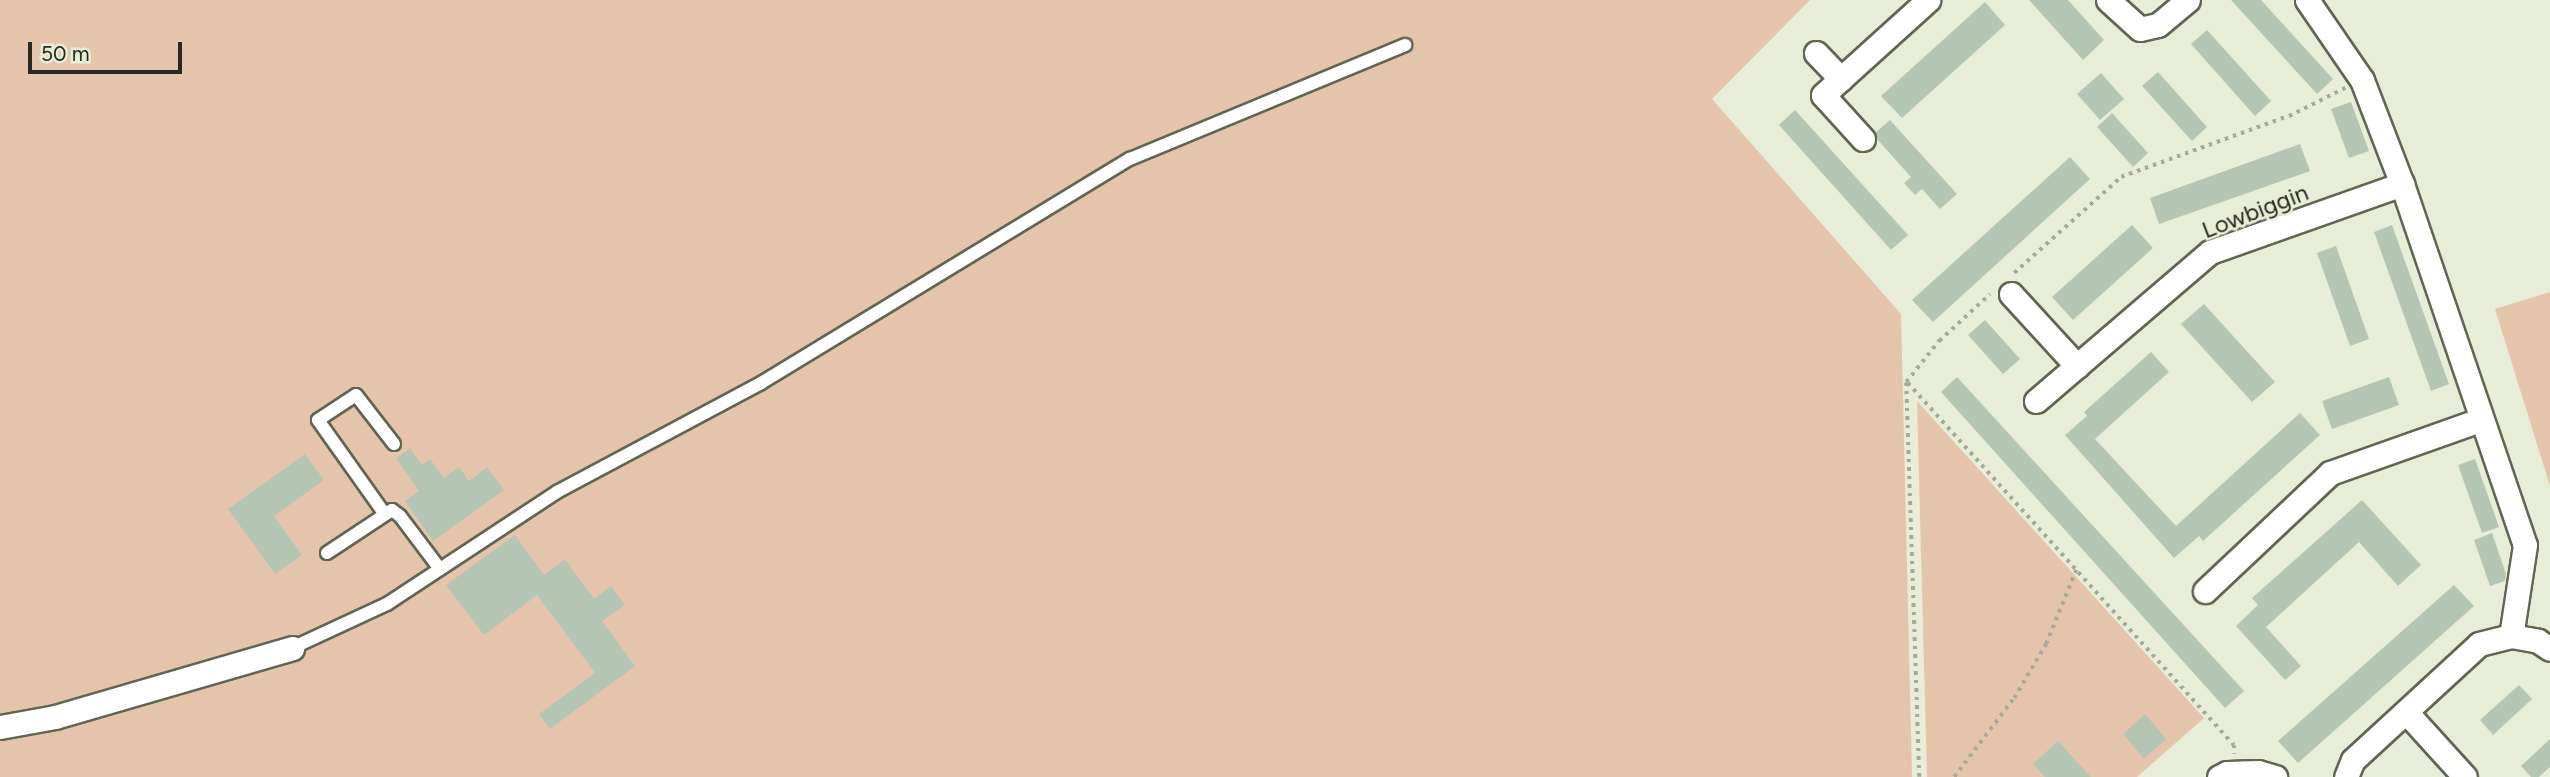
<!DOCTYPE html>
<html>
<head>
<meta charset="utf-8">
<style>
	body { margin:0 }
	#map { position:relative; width:2550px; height:777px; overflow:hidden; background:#e8edd7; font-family:Figtree,sans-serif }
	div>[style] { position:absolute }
	.green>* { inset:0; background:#e4c5ab }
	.building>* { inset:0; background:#b4c5b4 }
	.path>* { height:3.5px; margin-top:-1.75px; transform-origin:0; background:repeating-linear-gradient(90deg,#a6aa99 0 3.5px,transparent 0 8.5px) }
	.roads { filter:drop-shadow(2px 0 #616653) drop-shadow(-2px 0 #616653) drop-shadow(0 2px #616653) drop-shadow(0 -2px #616653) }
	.service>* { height:12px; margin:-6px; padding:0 6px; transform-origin:6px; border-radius:6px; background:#fff }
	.minor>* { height:23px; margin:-11.5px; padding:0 11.5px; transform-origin:11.5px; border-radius:11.5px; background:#fff }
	span { translate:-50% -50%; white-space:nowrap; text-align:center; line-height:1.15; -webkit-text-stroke:5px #e8edd7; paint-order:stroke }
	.street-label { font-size:24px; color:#282a22 }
	.scale { position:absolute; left:28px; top:42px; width:154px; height:32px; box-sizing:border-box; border:4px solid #282a22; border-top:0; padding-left:9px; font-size:21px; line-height:24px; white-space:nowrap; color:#282a22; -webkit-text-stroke:5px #e8edd7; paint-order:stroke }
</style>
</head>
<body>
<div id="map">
	<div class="green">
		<i style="clip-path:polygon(0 0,1810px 0,1712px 99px,1901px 314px,1912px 777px,0 777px)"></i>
		<i style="clip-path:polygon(2550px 292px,2550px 486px,2495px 309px)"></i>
		<i style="clip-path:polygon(1917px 401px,2204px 718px,2137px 777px,1927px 777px)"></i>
	</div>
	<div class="building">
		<i style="clip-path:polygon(2029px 0,2068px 0,2104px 40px,2083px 60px)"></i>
		<i style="clip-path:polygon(2231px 0,2261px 0,2333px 79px,2317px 94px)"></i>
		<i style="clip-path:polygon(1985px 2px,2005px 25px,1902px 118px,1881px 96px)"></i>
		<i style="clip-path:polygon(2207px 30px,2271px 101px,2255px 116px,2191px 44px)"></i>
		<i style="clip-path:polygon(2158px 72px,2207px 127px,2192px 141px,2142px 86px)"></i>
		<i style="clip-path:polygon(2101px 73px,2124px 99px,2100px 120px,2077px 94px)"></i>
		<i style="clip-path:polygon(2351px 102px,2369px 151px,2349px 158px,2331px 109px)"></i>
		<i style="clip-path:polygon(1795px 110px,1908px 235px,1891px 250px,1779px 125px)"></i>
		<i style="clip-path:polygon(2112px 113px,2148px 153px,2133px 167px,2097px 127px)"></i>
		<i style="clip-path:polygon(1890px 120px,1957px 194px,1940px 209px,1922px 189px,1915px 195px,1904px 183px,1911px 177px,1877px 139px,1875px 133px)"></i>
		<i style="clip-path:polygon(2300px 144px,2310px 171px,2159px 224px,2150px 198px)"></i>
		<i style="clip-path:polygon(2070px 157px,2090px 179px,1933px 322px,1912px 300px)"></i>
		<i style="clip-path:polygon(2132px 225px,2153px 248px,2073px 320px,2052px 297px)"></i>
		<i style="clip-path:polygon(2392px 225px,2449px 384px,2431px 391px,2374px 232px)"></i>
		<i style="clip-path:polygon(2336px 246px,2369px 339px,2350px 346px,2317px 253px)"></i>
		<i style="clip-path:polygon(2204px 304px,2275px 382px,2252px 402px,2181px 324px)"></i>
		<i style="clip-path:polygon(1985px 320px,2020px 359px,2003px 374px,1968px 335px)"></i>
		<i style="clip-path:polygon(2151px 352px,2169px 372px,2095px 439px,2176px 526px,2300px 413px,2320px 435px,2203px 541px,2199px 536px,2174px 558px,2065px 435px,2087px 416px,2084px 412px)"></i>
		<i style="clip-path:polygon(1957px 377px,2244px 691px,2225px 708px,1941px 392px)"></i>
		<i style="clip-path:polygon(2389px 377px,2399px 405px,2332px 429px,2322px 401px)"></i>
		<i style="clip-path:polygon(410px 448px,422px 465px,430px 459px,444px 478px,459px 467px,469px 481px,487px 467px,504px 490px,433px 541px,405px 501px,419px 491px,396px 458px)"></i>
		<i style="clip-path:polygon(305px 454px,324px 480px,274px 516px,302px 555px,275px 574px,228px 509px)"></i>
		<i style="clip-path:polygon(2475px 459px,2499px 527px,2482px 533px,2458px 465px)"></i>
		<i style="clip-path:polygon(2362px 500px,2421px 565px,2398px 586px,2359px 542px,2266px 627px,2301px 666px,2285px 680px,2236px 626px,2258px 605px,2252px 598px)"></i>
		<i style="clip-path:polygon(2492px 533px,2506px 574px,2505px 581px,2490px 586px,2474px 540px)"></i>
		<i style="clip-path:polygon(515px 535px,544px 575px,565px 559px,594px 599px,611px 586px,625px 605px,602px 621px,635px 666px,550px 729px,539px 714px,595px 673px,537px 595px,484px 635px,446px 585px)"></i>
		<i style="clip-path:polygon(2454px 585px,2474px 606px,2298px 763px,2278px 741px)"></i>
		<i style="clip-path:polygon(2519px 685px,2532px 699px,2493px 735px,2480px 720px)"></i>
		<i style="clip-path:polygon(2145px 714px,2166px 739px,2144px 759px,2123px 734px)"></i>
		<i style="clip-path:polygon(2550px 739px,2550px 767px,2539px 777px,2531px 777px,2521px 766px)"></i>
		<i style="clip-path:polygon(2058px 741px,2091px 777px,2045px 777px,2033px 764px)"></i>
	</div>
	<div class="path">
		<i style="left:2014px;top:273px;width:144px;rotate:-41.9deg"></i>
		<i style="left:2121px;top:177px;width:179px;rotate:-20deg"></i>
		<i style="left:2289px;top:116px;width:63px;rotate:-26.6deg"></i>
		<i style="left:1908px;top:383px;width:487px;rotate:48deg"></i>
		<i style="left:2234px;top:745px;width:9px;rotate:84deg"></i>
		<i style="left:1919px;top:777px;width:395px;rotate:-91.9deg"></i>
		<i style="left:1906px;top:382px;width:53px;rotate:-51.2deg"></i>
		<i style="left:1939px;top:341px;width:69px;rotate:-42.7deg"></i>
		<i style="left:1954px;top:777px;width:99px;rotate:-52.8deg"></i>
		<i style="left:2014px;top:698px;width:63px;rotate:-59.3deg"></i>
		<i style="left:2046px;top:644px;width:80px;rotate:-67.9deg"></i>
	</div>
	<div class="roads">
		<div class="service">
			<i style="left:384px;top:513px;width:114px;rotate:-125.4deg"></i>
			<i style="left:318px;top:420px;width:45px;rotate:-33.3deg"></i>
			<i style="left:356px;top:395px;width:62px;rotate:52.2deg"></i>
			<i style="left:327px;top:553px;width:78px;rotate:-33.5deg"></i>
			<i style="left:392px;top:510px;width:10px;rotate:37deg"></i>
			<i style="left:400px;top:516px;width:66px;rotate:53deg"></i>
			<i style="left:292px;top:648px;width:105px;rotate:-24.9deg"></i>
			<i style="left:387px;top:604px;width:204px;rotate:-33.4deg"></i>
			<i style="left:557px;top:492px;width:231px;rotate:-28.1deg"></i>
			<i style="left:761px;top:383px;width:432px;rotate:-31.3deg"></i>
			<i style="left:1130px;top:159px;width:298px;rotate:-22.5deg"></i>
		</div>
		<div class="minor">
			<i style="left:2108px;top:0;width:43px;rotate:42.2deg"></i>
			<i style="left:2140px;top:29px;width:18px;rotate:-13deg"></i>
			<i style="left:2158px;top:25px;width:39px;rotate:-40deg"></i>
			<i style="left:2307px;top:0;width:97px;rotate:55.5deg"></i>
			<i style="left:2362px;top:80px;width:111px;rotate:69deg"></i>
			<i style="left:2402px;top:184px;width:381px;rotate:71.2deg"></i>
			<i style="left:2525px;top:545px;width:92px;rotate:98.7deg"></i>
			<i style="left:1816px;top:53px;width:36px;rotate:46deg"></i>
			<i style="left:1863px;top:139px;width:59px;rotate:-132.3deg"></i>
			<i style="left:1823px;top:95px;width:142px;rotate:-42.1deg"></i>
			<i style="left:2011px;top:294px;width:98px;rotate:47.5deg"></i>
			<i style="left:2036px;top:401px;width:229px;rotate:-40.6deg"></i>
			<i style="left:2210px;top:252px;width:204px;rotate:-19.5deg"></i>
			<i style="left:2205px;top:591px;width:172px;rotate:-43.3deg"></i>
			<i style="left:2330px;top:473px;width:159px;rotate:-19.5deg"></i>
			<i style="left:2407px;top:713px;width:86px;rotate:47.8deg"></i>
			<i style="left:0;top:727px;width:56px;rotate:-10.3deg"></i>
			<i style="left:55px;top:717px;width:247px;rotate:-16.2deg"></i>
			<i style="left:2219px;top:777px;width:9px;rotate:-27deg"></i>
			<i style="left:2227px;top:773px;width:31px;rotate:-2deg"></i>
			<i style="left:2258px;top:772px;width:18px;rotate:16deg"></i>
			<i style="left:2346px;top:777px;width:18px;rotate:-68deg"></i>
			<i style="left:2353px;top:760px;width:171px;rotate:-42.6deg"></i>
			<i style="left:2479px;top:644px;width:33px;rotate:-14deg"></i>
			<i style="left:2511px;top:636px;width:27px;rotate:10deg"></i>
			<i style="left:2538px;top:641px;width:14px;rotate:34deg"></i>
		</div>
	</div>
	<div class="street-label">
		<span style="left:2255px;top:211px;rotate:-21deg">Lowbiggin</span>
	</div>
	<div class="scale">50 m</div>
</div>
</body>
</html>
